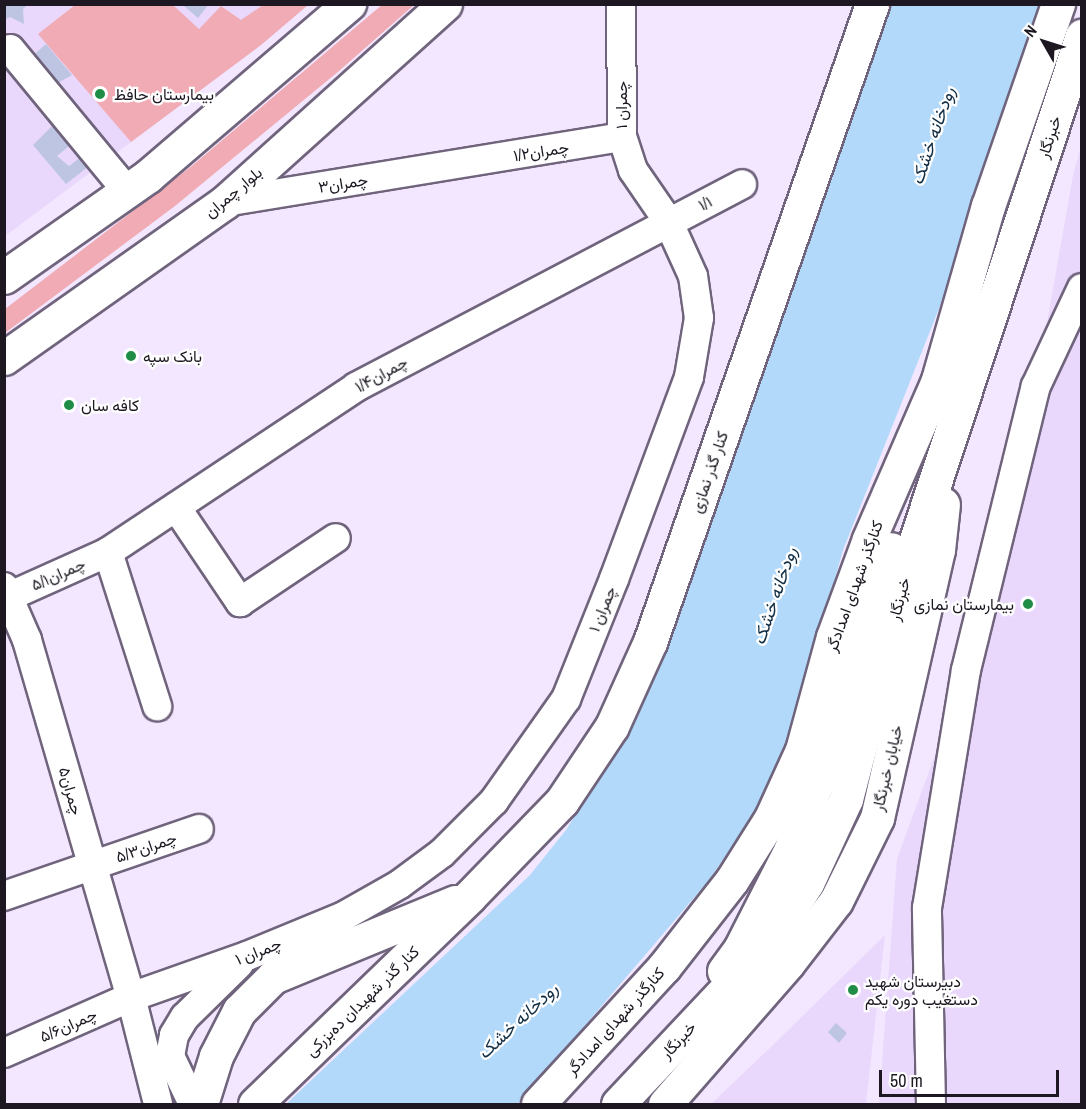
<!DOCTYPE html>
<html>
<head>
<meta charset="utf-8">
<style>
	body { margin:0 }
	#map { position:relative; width:1086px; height:1109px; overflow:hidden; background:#f2e7fe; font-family:"Archivo Narrow",Vazirmatn,sans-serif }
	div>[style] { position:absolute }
	.built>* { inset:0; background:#e9d8fc }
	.green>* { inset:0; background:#f1abb4 }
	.water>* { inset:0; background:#b2d9fa }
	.building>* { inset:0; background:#bec5e2 }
	.roads { filter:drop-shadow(2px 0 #70647d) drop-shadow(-2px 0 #70647d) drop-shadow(0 2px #70647d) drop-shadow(0 -2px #70647d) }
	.minor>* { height:28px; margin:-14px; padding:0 14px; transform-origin:14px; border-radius:14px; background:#fff }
	.major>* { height:33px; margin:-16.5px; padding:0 16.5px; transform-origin:16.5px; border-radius:16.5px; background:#fff }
	.dots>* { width:16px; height:16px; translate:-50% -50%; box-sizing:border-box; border:3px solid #fff; border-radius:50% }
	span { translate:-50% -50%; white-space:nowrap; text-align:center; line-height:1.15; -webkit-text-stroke:4.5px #fff; paint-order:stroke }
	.poi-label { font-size:16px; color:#1c1721 }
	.left { translate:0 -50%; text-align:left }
	.right { translate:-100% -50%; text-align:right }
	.street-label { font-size:16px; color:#1c1721 }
	.water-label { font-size:18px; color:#122f45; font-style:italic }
	.frame { position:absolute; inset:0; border:6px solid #1c1721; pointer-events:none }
	.north { position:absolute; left:1014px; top:12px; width:60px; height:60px; -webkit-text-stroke:4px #fff; paint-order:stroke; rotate:309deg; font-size:16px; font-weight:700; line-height:24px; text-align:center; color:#1c1721 }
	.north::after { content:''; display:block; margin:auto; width:21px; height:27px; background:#1c1721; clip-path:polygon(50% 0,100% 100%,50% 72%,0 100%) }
	.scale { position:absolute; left:879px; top:1070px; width:180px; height:27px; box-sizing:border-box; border:3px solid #1c1721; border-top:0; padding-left:8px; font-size:18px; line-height:21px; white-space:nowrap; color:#1c1721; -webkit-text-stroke:4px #fff; paint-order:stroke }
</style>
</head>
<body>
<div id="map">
	<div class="built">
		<i style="clip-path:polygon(5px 5px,308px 5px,260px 46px,5px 236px)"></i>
		<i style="clip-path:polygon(1081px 147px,1081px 1104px,879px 1104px,897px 859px,966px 670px,1036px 386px,1073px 175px)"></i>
		<i style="clip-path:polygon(885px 935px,866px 1104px,711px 1104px,772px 1046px)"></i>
	</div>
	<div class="green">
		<i style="clip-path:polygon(383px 4px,414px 5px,339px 71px,175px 206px,5px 333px,5px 309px,193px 165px)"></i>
		<i style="clip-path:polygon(75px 5px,173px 5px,199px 29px,221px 6px,241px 20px,263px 5px,308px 5px,261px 45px,131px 142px,38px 34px)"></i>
	</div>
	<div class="water">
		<i style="clip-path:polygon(889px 5px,1044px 5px,975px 218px,843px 550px,778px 779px,709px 880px,518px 1104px,286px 1104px,530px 875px,566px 830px,637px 717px)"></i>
	</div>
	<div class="building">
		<i style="clip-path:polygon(4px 4px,28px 4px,23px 9px,24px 24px,10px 17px,4px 20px)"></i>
		<i style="clip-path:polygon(185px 4px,209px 4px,198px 18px,184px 6px)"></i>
		<i style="clip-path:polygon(46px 44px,72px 75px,51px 87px,29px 59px)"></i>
		<i style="clip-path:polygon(56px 122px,74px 142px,57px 156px,69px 166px,85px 154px,93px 163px,66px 184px,33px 145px)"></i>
		<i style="clip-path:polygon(836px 1023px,847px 1033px,839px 1043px,828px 1032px)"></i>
	</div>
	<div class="roads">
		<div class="minor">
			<i style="left:10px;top:49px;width:184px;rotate:50.5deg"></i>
			<i style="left:225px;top:202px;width:402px;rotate:-9.3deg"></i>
			<i style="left:176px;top:507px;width:115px;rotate:56deg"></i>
			<i style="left:240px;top:602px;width:115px;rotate:-33.7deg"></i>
			<i style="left:108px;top:552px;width:162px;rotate:72.3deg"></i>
			<i style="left:4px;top:587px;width:58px;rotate:66.5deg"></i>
			<i style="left:27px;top:640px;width:372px;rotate:73.8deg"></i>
			<i style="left:131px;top:997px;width:110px;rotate:75.8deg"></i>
			<i style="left:8px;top:597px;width:110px;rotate:-24.2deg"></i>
			<i style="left:108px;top:552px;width:298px;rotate:-33.6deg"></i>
			<i style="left:356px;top:387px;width:436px;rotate:-27.7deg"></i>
			<i style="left:4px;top:896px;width:206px;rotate:-19deg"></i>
			<i style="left:4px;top:1053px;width:139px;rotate:-23.8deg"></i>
			<i style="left:131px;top:997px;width:123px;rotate:-19.5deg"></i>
			<i style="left:247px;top:956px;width:105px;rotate:-22.4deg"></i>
			<i style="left:344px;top:916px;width:64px;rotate:-29.7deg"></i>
			<i style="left:400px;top:884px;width:52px;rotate:-36.4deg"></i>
			<i style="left:442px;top:853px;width:74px;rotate:-45deg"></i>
			<i style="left:494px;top:801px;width:125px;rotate:-54.8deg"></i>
			<i style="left:566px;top:699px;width:129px;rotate:-68.2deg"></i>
			<i style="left:614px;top:579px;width:215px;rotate:-69.6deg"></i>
			<i style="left:689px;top:377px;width:60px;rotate:-80.4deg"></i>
			<i style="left:699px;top:318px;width:42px;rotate:-98.1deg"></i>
			<i style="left:693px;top:276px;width:60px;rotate:-114.4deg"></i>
			<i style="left:668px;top:221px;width:62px;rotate:-124.5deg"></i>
			<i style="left:633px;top:170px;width:35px;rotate:-108deg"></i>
			<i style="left:622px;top:137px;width:133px;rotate:-90.4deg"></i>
			<i style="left:193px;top:1104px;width:53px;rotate:-115.6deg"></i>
			<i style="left:170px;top:1056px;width:21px;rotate:-79deg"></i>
			<i style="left:174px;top:1035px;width:21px;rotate:-59deg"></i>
			<i style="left:185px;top:1017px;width:76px;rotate:-44.5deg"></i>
			<i style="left:931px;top:1104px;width:196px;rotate:-91.2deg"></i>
			<i style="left:927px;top:908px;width:241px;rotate:-80.7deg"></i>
			<i style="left:966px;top:670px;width:292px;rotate:-76.2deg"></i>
			<i style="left:1036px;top:386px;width:108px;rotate:-64.9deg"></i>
		</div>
		<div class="major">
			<i style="left:4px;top:277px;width:176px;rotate:-35deg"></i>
			<i style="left:148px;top:176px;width:265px;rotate:-40.6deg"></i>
			<i style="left:4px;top:358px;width:271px;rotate:-35.2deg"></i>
			<i style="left:225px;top:202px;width:296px;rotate:-42deg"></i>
			<i style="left:724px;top:971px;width:27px;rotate:-54deg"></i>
			<i style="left:740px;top:949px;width:110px;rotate:-63deg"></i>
			<i style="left:790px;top:851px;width:76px;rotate:-68.5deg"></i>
			<i style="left:818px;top:780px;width:124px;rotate:-73.6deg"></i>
			<i style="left:853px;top:661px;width:118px;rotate:-71.3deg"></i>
			<i style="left:201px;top:1104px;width:50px;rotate:-72.6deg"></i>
			<i style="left:216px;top:1056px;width:51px;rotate:-62.9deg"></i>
			<i style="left:239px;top:1011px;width:48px;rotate:-45deg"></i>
			<i style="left:273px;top:977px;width:197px;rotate:-22.4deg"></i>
			<i style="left:255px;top:1104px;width:298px;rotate:-44deg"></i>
			<i style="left:469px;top:897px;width:134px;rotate:-45.9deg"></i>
			<i style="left:562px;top:801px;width:90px;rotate:-56.3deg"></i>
			<i style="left:612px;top:726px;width:92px;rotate:-65.7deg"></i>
			<i style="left:650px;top:642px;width:676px;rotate:-70.81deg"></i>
			<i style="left:538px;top:1104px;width:186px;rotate:-47.4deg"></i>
			<i style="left:664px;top:967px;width:110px;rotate:-52deg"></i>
			<i style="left:732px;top:880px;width:73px;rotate:-57.8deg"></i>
			<i style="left:771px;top:818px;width:75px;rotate:-65.5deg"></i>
			<i style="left:802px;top:750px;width:117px;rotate:-74.7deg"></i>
			<i style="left:833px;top:637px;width:104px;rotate:-69.8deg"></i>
			<i style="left:869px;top:539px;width:173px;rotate:-66.5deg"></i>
			<i style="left:938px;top:380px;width:181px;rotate:-74deg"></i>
			<i style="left:988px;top:206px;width:214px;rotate:-70.9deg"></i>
			<i style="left:618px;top:1104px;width:216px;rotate:-46.7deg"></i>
			<i style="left:766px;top:947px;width:76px;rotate:-57.4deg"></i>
			<i style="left:807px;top:883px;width:93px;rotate:-65.1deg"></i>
			<i style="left:846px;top:799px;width:230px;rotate:-75.4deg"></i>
			<i style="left:904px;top:576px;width:569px;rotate:-71.76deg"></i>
			<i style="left:665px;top:1104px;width:187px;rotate:-48.9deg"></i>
			<i style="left:788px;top:963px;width:78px;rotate:-52.3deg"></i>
			<i style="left:836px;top:901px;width:93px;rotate:-63.7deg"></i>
			<i style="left:877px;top:818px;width:275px;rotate:-77.2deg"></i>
			<i style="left:938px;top:550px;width:46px;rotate:-83.8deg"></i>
		</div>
	</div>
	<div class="dots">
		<i style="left:100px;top:94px;background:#1f8d46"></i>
		<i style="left:131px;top:356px;background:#1f8d46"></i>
		<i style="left:69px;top:405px;background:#1f8d46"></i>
		<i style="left:1028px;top:604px;background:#1f8d46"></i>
		<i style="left:853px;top:990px;background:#1f8d46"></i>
	</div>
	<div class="poi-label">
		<span class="left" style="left:114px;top:94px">بیمارستان حافظ</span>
		<span class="left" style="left:143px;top:356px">بانک سپه</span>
		<span class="left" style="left:81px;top:405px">کافه سان</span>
		<span class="right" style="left:1014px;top:604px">بیمارستان نمازی</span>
		<span class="left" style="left:865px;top:990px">دبیرستان شهید<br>دستغیب دوره یکم</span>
	</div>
	<div class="street-label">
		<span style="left:621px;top:105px;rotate:-90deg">چمران ۱</span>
		<span style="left:1049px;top:137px;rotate:-72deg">خبرنگار</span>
		<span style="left:541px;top:151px;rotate:-9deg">چمران۱/۲</span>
		<span style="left:343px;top:183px;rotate:-9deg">چمران۳</span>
		<span style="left:233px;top:192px;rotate:-40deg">بلوار چمران</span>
		<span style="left:705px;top:203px;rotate:-27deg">۱/۱</span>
		<span style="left:381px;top:374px;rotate:-29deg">چمران۱/۴</span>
		<span style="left:709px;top:472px;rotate:-71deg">کنار گذر نمازی</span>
		<span style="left:58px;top:574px;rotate:-24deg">چمران۵/۱</span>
		<span style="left:854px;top:586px;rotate:-70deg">کنارگذر شهدای امدادگر</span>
		<span style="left:899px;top:599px;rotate:-75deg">خبرنگار</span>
		<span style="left:602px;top:609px;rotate:-68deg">چمران ۱</span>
		<span style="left:887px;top:768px;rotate:-77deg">خیابان خبرنگار</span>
		<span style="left:71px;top:791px;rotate:74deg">چمران۵</span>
		<span style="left:146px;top:847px;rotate:-19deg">چمران۵/۳</span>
		<span style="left:258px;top:951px;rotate:-22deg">چمران ۱</span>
		<span style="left:362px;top:1001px;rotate:-44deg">کنار گذر شهیدان ده‌بزرکی</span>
		<span style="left:615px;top:1021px;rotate:-48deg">کنارگذر شهدای امدادگر</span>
		<span style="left:68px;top:1025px;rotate:-24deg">چمران۵/۶</span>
		<span style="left:678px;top:1040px;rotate:-47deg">خبرنگار</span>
	</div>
	<div class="water-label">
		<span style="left:933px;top:136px;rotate:-71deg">رودخانه خشک</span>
		<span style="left:775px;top:596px;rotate:-71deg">رودخانه خشک</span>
		<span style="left:518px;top:1021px;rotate:-43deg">رودخانه خشک</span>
	</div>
	<div class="frame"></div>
	<div class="north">N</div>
	<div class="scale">50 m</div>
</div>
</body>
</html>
